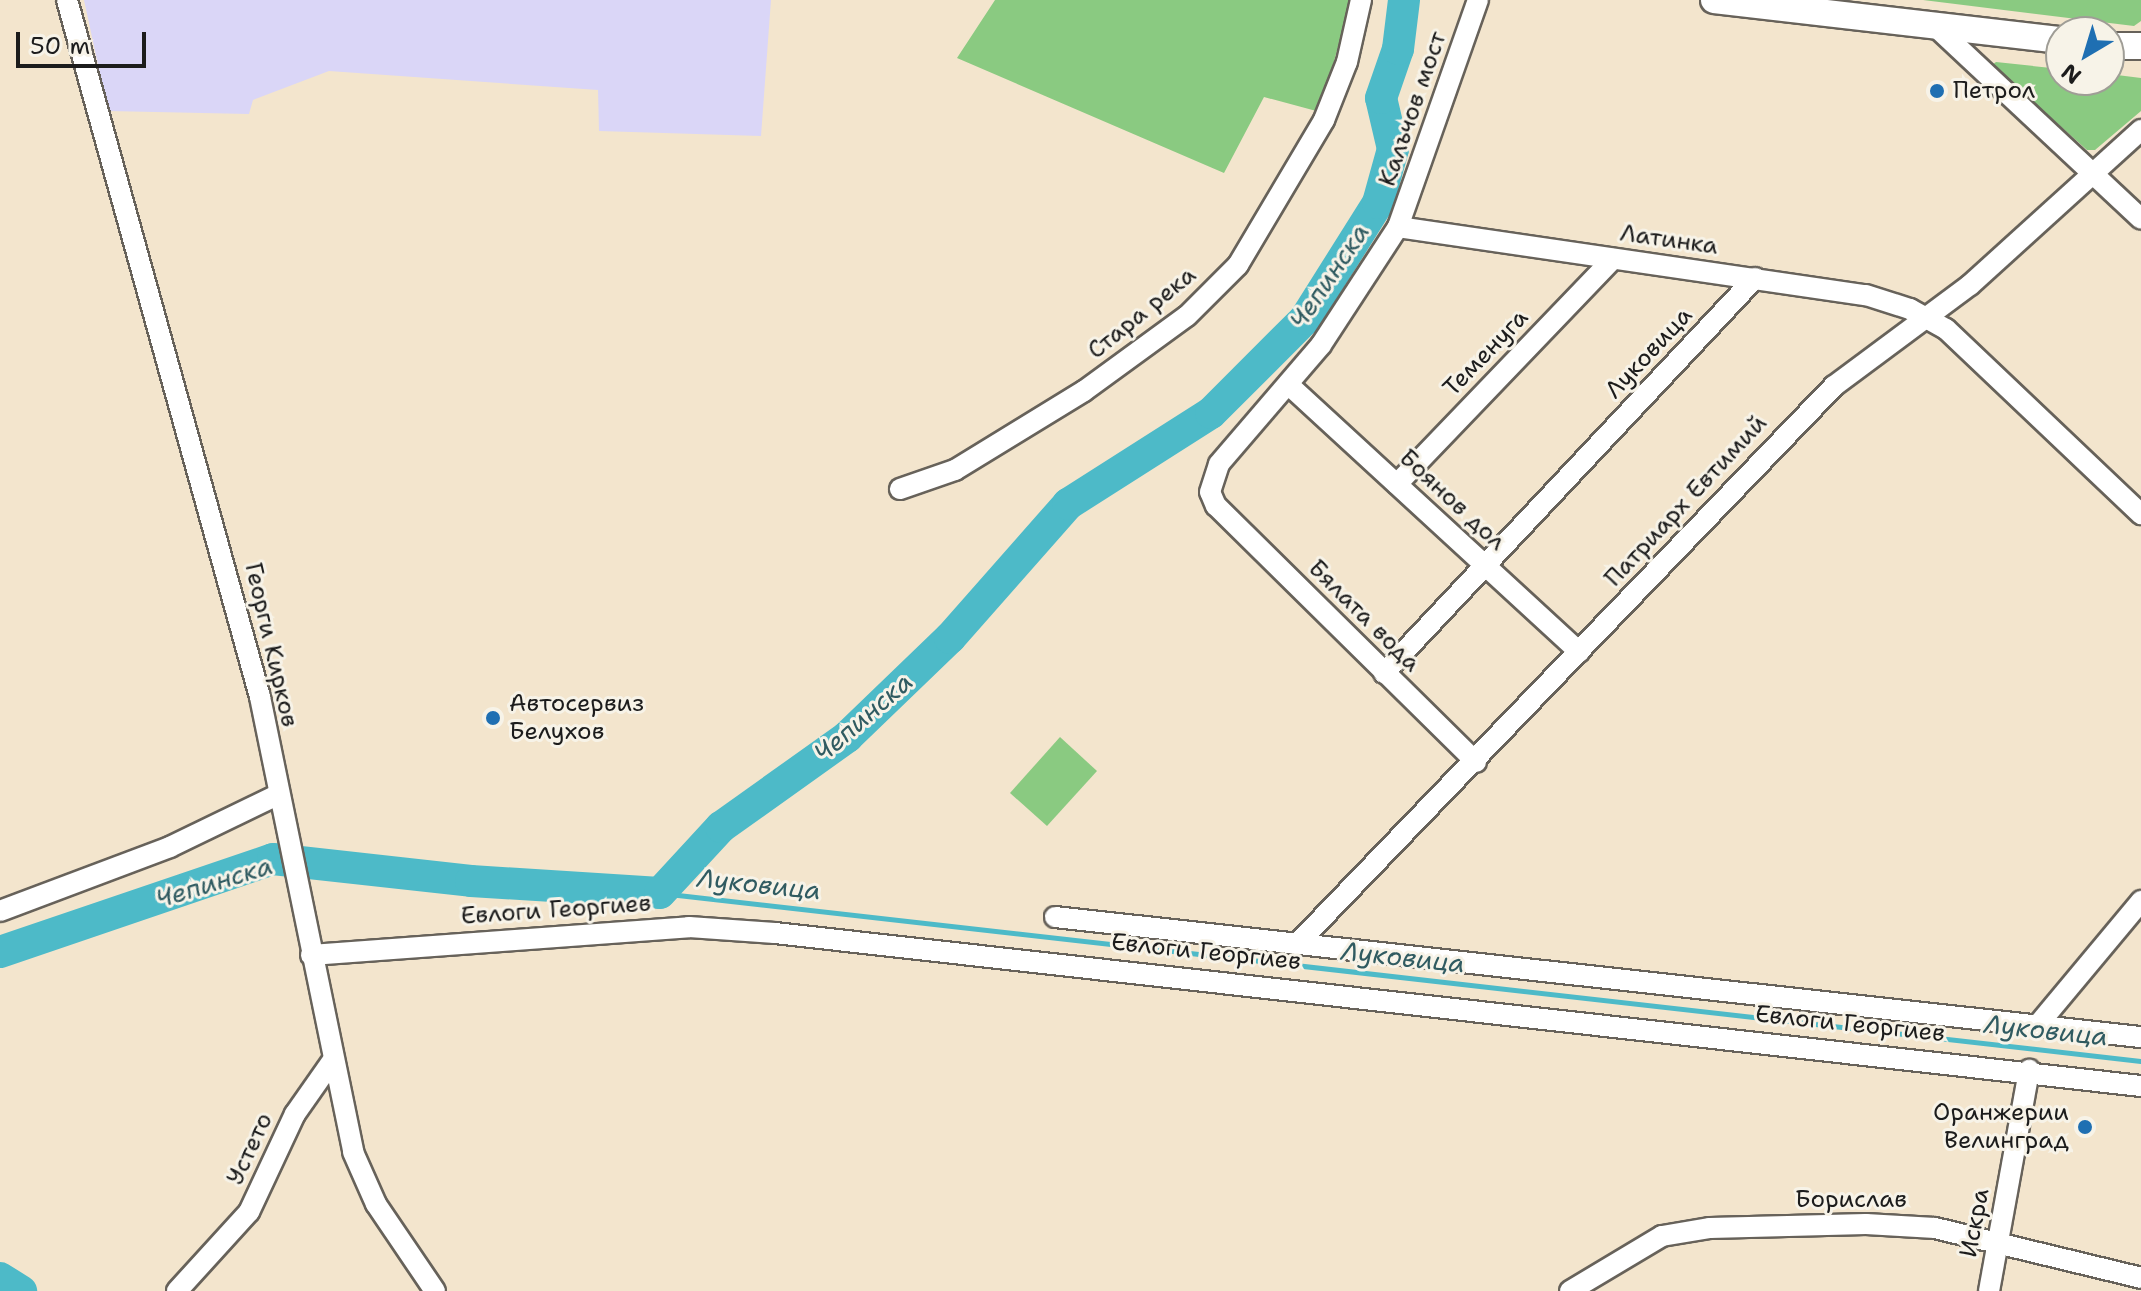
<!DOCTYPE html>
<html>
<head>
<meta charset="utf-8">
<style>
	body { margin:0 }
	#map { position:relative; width:2141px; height:1291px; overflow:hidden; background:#f3e5cd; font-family:"Shantell Sans",sans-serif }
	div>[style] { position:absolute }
	.built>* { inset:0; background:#dad6f7 }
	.green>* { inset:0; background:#8aca81 }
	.stream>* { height:5px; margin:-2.5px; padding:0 2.5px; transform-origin:2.5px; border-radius:2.5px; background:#4dbac8 }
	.river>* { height:32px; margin:-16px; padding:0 16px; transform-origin:16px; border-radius:16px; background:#4dbac8 }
	.roads { filter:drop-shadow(2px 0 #67625a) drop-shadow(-2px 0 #67625a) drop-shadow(0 2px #67625a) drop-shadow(0 -2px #67625a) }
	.minor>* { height:20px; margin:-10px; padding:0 10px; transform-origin:10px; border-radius:10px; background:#fff }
	.major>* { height:26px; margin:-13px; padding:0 13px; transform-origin:13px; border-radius:13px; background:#fff }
	.dots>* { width:22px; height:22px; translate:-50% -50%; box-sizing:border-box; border:4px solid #f7f3e8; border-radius:50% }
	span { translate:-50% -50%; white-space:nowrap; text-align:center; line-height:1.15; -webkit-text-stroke:6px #f7f3e8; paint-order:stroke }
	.poi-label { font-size:24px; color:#1c1c1c }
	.left { translate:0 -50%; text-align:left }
	.right { translate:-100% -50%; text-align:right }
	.street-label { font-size:24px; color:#1c1c1c }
	.water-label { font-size:26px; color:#305b61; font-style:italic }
	.north { position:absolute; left:2045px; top:16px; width:80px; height:80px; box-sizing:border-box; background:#f7f3e8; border:2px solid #9f9d96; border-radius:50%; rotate:218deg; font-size:22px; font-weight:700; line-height:32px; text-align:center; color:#1c1c1c }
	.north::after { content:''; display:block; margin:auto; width:28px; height:36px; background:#1f6fb2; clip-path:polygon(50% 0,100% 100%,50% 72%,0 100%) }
	.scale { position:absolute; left:16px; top:32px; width:130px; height:36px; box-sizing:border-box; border:4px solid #1c1c1c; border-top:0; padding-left:10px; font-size:24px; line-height:28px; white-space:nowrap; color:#1c1c1c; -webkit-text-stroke:6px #f7f3e8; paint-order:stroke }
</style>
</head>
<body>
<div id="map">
	<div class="built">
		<i style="clip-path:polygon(84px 0,771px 0,761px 136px,599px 131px,598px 90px,329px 71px,253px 100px,249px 114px,108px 111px)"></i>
	</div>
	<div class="green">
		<i style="clip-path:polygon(995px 0,1351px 0,1320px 112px,1264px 97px,1224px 173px,957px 58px)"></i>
		<i style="clip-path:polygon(1923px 0,2141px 0,2141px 21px,2134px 26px)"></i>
		<i style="clip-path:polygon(1996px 62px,2061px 69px,2061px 80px,2109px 80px,2109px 74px,2141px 78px,2141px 111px,2095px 150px,2087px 150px,1992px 65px)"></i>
		<i style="clip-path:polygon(1060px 737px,1097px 771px,1047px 826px,1010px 793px)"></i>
	</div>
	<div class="stream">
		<i style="left:660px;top:893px;width:1490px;rotate:6.47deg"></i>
	</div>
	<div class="river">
		<i style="left:0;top:952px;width:288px;rotate:-18.8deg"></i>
		<i style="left:273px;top:859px;width:199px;rotate:6.3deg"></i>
		<i style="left:471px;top:881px;width:189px;rotate:3.6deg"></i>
		<i style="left:660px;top:893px;width:90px;rotate:-47.3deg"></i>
		<i style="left:721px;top:827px;width:155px;rotate:-35.5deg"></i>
		<i style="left:847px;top:737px;width:143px;rotate:-43.9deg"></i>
		<i style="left:950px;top:638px;width:179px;rotate:-48.6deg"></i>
		<i style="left:1068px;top:504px;width:169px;rotate:-32.5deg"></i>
		<i style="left:1211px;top:413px;width:133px;rotate:-45deg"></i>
		<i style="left:1305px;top:319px;width:137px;rotate:-57.8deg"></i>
		<i style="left:1378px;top:203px;width:56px;rotate:-74.5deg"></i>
		<i style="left:1393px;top:149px;width:52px;rotate:-103.2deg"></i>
		<i style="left:1381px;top:98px;width:52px;rotate:-70.9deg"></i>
		<i style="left:1398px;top:49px;width:49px;rotate:-83deg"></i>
		<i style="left:0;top:1278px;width:25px;rotate:32deg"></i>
	</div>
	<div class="roads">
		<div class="minor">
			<i style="left:67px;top:0;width:723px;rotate:74.52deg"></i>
			<i style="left:260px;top:697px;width:464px;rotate:78.4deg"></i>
			<i style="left:353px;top:1152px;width:57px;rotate:66.1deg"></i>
			<i style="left:376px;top:1204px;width:105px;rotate:55.9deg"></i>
			<i style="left:1935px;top:26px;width:282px;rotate:43.1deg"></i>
			<i style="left:1398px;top:227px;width:473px;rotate:8.3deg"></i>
			<i style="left:1866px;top:295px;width:46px;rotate:17.7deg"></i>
			<i style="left:1910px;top:309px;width:41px;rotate:29.1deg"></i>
			<i style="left:1946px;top:329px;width:269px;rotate:43.5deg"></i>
			<i style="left:1290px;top:386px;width:393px;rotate:42.6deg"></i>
			<i style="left:1397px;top:484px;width:312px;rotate:-46.2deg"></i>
			<i style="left:900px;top:489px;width:58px;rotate:-19.1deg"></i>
			<i style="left:955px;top:470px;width:151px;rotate:-31.5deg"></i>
			<i style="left:1084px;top:391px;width:127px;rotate:-36.1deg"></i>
			<i style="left:1187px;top:316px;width:72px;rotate:-45deg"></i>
			<i style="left:1238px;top:265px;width:169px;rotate:-59.3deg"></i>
			<i style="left:1324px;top:120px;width:62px;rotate:-68.4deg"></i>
			<i style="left:1347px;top:62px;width:64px;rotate:-77.3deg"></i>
			<i style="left:1384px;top:673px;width:542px;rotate:-46.79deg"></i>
			<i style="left:1476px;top:762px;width:365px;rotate:-135.4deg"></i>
			<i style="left:1216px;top:506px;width:15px;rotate:-113deg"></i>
			<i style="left:1210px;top:492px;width:29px;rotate:-72deg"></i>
			<i style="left:1219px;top:464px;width:157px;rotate:-49.4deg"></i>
			<i style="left:1321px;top:345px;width:141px;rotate:-56.9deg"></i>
			<i style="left:1398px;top:227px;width:241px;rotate:-70.6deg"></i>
			<i style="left:0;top:911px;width:182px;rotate:-20.6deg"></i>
			<i style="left:170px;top:847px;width:119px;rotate:-25.9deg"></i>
			<i style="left:1055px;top:917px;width:1093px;rotate:6.31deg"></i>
			<i style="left:1300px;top:941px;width:770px;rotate:-46.1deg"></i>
			<i style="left:1834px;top:386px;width:169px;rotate:-36.6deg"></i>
			<i style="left:1970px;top:285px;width:231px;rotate:-42.2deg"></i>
			<i style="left:311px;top:955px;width:379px;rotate:-4.2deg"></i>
			<i style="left:689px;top:927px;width:86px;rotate:4deg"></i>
			<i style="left:775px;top:933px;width:1375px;rotate:6.39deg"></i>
			<i style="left:2037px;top:1026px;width:163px;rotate:-50.2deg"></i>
			<i style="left:177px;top:1291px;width:107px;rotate:-47.7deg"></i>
			<i style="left:249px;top:1212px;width:108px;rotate:-64.9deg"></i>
			<i style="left:295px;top:1114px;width:66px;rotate:-54.9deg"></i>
			<i style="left:1570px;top:1291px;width:107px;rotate:-30.9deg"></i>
			<i style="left:1662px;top:1236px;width:49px;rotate:-9.5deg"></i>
			<i style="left:1710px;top:1228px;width:156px;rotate:-1.5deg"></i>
			<i style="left:1866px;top:1224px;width:69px;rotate:3.3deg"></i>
			<i style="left:1935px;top:1228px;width:212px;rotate:13.6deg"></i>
			<i style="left:1989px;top:1291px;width:225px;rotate:-79.7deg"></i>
		</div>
		<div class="major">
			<i style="left:1714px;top:0;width:349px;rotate:6.6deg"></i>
			<i style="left:2109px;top:46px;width:32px"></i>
		</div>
	</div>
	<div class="dots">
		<i style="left:1937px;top:91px;background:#1f6fb2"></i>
		<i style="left:493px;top:718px;background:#1f6fb2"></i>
		<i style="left:2085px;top:1127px;background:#1f6fb2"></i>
	</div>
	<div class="poi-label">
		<span class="left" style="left:1953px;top:91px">Петрол</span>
		<span class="left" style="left:509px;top:718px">Автосервиз<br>Белухов</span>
		<span class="right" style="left:2069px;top:1127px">Оранжерии<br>Велинград</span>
	</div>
	<div class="street-label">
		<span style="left:1413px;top:109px;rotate:-71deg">Калъчов мост</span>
		<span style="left:1669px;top:240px;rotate:8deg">Латинка</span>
		<span style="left:1142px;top:313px;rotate:-39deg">Стара река</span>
		<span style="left:1486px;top:353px;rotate:-46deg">Теменуга</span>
		<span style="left:1649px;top:353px;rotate:-47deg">Луковица</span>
		<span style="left:1452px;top:500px;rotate:43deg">Боянов дол</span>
		<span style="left:1686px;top:501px;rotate:-47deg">Патриарх Евтимий</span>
		<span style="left:1364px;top:616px;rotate:45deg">Бялата вода</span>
		<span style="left:271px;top:645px;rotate:77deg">Георги Кирков</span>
		<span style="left:556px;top:910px;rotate:-4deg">Евлоги Георгиев</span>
		<span style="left:1206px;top:952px;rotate:6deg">Евлоги Георгиев</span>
		<span style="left:1850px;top:1024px;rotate:6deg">Евлоги Георгиев</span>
		<span style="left:250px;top:1149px;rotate:-65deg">Устето</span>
		<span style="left:1851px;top:1200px">Борислав</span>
		<span style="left:1975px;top:1223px;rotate:-79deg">Искра</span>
	</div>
	<div class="water-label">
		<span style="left:1329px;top:276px;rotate:-56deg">Чепинска</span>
		<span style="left:863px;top:717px;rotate:-41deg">Чепинска</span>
		<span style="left:214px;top:882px;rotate:-17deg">Чепинска</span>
		<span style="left:759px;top:884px;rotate:6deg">Луковица</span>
		<span style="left:1403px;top:957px;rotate:6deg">Луковица</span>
		<span style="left:2046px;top:1030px;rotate:6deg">Луковица</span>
	</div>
	<div class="north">N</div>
	<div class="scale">50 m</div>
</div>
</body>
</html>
